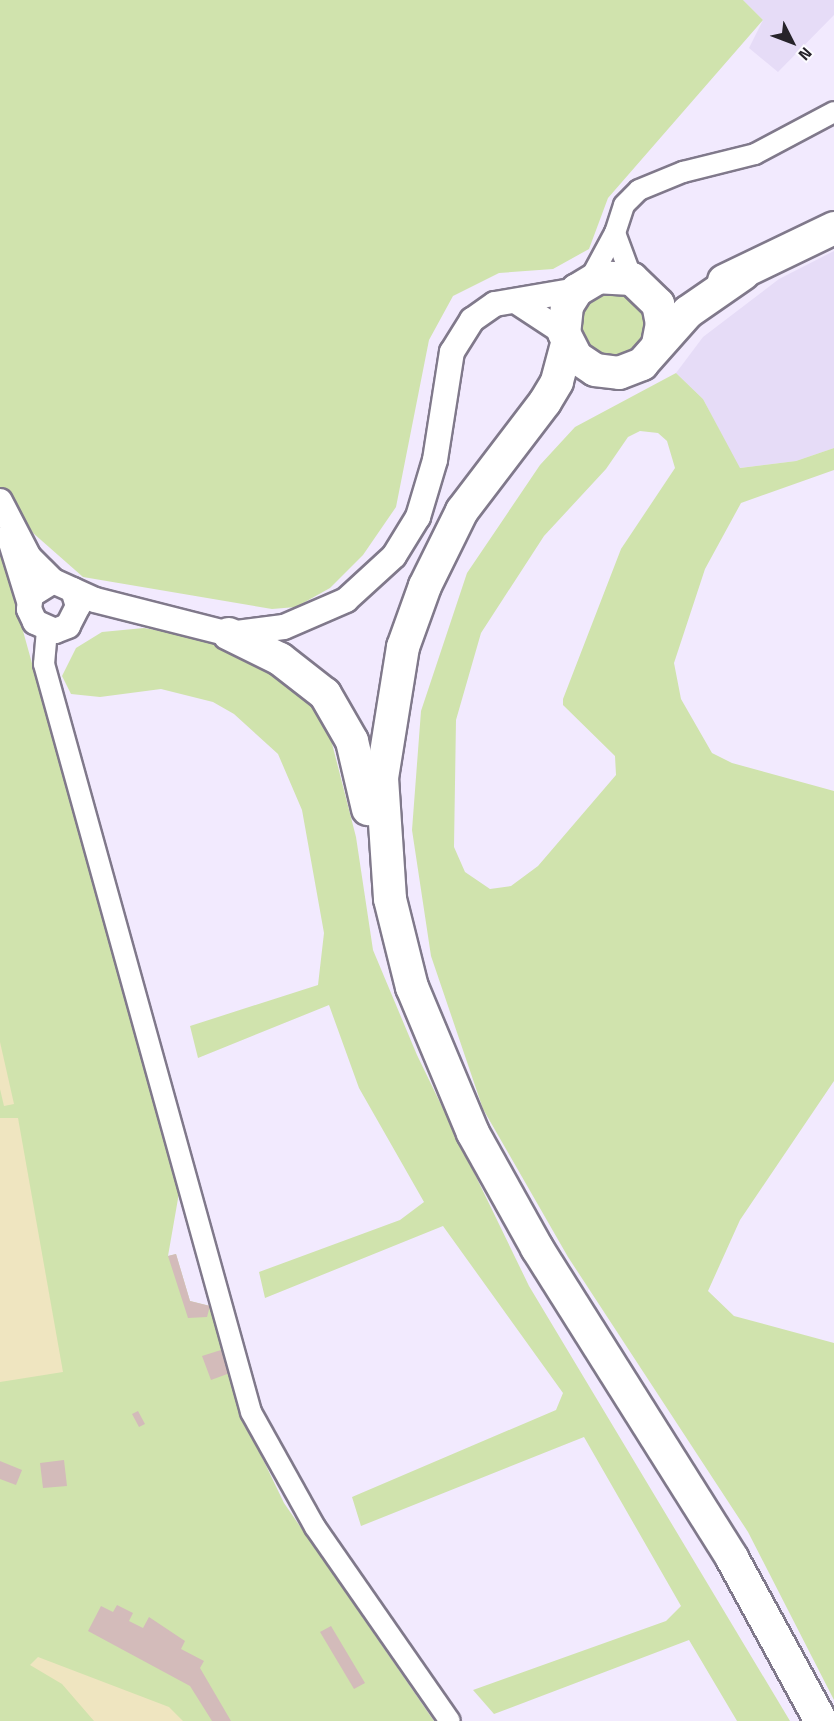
<!DOCTYPE html>
<html>
<head>
<meta charset="utf-8">
<style>
	body { margin:0 }
	#map { position:relative; width:834px; height:1721px; overflow:hidden; background:#f2eafe; font-family:"Titillium Web",sans-serif }
	div>[style] { position:absolute }
	.built>* { inset:0; background:#e6dcf7 }
	.green>* { inset:0; background:#d0e3ad }
	.sand>* { inset:0; background:#efe5c0 }
	.building>* { inset:0; background:#d3bbba }
	.roads { filter:drop-shadow(2px 0 #80798b) drop-shadow(-2px 0 #80798b) drop-shadow(0 2px #80798b) drop-shadow(0 -2px #80798b) }
	.minor>* { height:20px; margin:-10px; padding:0 10px; transform-origin:10px; border-radius:10px; background:#fff }
	.tertiary>* { height:24px; margin:-12px; padding:0 12px; transform-origin:12px; border-radius:12px; background:#fff }
	.trunk>* { height:32px; margin:-16px; padding:0 16px; transform-origin:16px; border-radius:16px; background:#fff }
	span { translate:-50% -50%; white-space:nowrap; text-align:center; line-height:1.15; -webkit-text-stroke:6px #fcfbff; paint-order:stroke }
	.north { position:absolute; left:762px; top:12px; width:60px; height:60px; -webkit-text-stroke:4px #fcfbff; paint-order:stroke; rotate:132deg; font-size:16px; font-weight:700; line-height:24px; text-align:center; color:#26232a }
	.north::after { content:''; display:block; margin:auto; width:21px; height:27px; background:#26232a; clip-path:polygon(50% 0,100% 100%,50% 72%,0 100%) }
</style>
</head>
<body>
<div id="map">
	<div class="built">
		<i style="clip-path:polygon(743px 0,834px 0,834px 15px,778px 72px,749px 48px,763px 20px)"></i>
		<i style="clip-path:polygon(834px 251px,834px 448px,796px 461px,739px 468px,703px 399px,676px 373px,703px 337px,779px 279px)"></i>
	</div>
	<div class="green">
		<i style="clip-path:polygon(0 0,743px 0,763px 20px,608px 198px,589px 249px,553px 269px,499px 273px,453px 296px,429px 340px,396px 507px,363px 555px,330px 588px,296px 607px,272px 609px,83px 577px,33px 533px,15px 503px,0 508px)"></i>
		<i style="clip-path:polygon(614px 284px,650px 314px,640px 350px,617px 362px,581px 348px,574px 310px)"></i>
		<i style="clip-path:polygon(evenodd,676px 373px,703px 399px,740px 468px,796px 461px,834px 448px,834px 470px,741px 503px,705px 569px,674px 663px,681px 699px,712px 753px,732px 763px,834px 791px,834px 1081px,740px 1220px,708px 1291px,734px 1316px,834px 1343px,834px 1700px,748px 1532px,568px 1257px,483px 1109px,431px 956px,412px 830px,421px 711px,467px 573px,540px 465px,575px 427px,676px 373px,640px 431px,658px 433px,667px 441px,675px 468px,621px 549px,563px 699px,563px 705px,615px 756px,616px 775px,538px 866px,511px 886px,490px 889px,465px 872px,454px 847px,456px 720px,481px 633px,544px 536px,606px 469px,628px 437px,640px 431px)"></i>
		<i style="clip-path:polygon(0 548px,179px 1193px,168px 1256px,176px 1254px,190px 1301px,210px 1306px,245px 1422px,284px 1503px,434px 1721px,0 1721px)"></i>
		<i style="clip-path:polygon(144px 628px,196px 637px,275px 669px,326px 720px,356px 837px,373px 950px,417px 1055px,529px 1286px,790px 1721px,737px 1721px,689px 1640px,494px 1714px,473px 1690px,666px 1621px,681px 1606px,584px 1437px,361px 1526px,352px 1497px,556px 1410px,563px 1393px,443px 1226px,265px 1298px,259px 1272px,400px 1220px,424px 1202px,359px 1088px,329px 1005px,198px 1058px,190px 1026px,318px 985px,324px 933px,302px 810px,278px 754px,234px 714px,213px 702px,161px 689px,100px 697px,71px 694px,62px 676px,76px 648px,102px 632px)"></i>
	</div>
	<div class="sand">
		<i style="clip-path:polygon(0 1042px,14px 1104px,4px 1106px,0 1089px)"></i>
		<i style="clip-path:polygon(0 1118px,18px 1118px,63px 1372px,0 1382px)"></i>
		<i style="clip-path:polygon(38px 1657px,169px 1707px,183px 1721px,94px 1721px,62px 1684px,30px 1665px)"></i>
	</div>
	<div class="building">
		<i style="clip-path:polygon(176px 1254px,190px 1301px,210px 1306px,207px 1317px,188px 1318px,168px 1256px)"></i>
		<i style="clip-path:polygon(221px 1350px,230px 1373px,211px 1380px,202px 1356px)"></i>
		<i style="clip-path:polygon(138px 1411px,145px 1424px,139px 1427px,132px 1414px)"></i>
		<i style="clip-path:polygon(64px 1460px,67px 1486px,43px 1488px,40px 1463px)"></i>
		<i style="clip-path:polygon(0 1461px,22px 1470px,16px 1485px,0 1479px)"></i>
		<i style="clip-path:polygon(117px 1605px,133px 1613px,129px 1621px,143px 1628px,149px 1617px,185px 1641px,181px 1649px,204px 1661px,200px 1668px,231px 1721px,212px 1721px,190px 1686px,88px 1631px,101px 1606px,113px 1612px)"></i>
		<i style="clip-path:polygon(331px 1626px,365px 1683px,354px 1689px,320px 1632px)"></i>
	</div>
	<div class="roads">
		<div class="minor">
			<i style="left:615px;top:233px;width:49px;rotate:69.7deg"></i>
			<i style="left:589px;top:281px;width:55px;rotate:-61.6deg"></i>
			<i style="left:615px;top:233px;width:29px;rotate:-72deg"></i>
			<i style="left:624px;top:205px;width:21px;rotate:-45deg"></i>
			<i style="left:639px;top:190px;width:48px;rotate:-22.2deg"></i>
			<i style="left:683px;top:172px;width:74px;rotate:-14deg"></i>
			<i style="left:755px;top:154px;width:89px;rotate:-28deg"></i>
			<i style="left:47px;top:630px;width:34px;rotate:95deg"></i>
			<i style="left:44px;top:664px;width:776px;rotate:74.53deg"></i>
			<i style="left:251px;top:1412px;width:132px;rotate:60.9deg"></i>
			<i style="left:315px;top:1527px;width:236px;rotate:55.2deg"></i>
		</div>
		<div class="tertiary">
			<i style="left:517px;top:302px;width:56px;rotate:33.4deg"></i>
			<i style="left:0;top:501px;width:63px;rotate:62.6deg"></i>
			<i style="left:29px;top:557px;width:34px;rotate:45deg"></i>
			<i style="left:9px;top:536px;width:68px;rotate:72.9deg"></i>
			<i style="left:73px;top:590px;width:17px;rotate:73deg"></i>
			<i style="left:78px;top:606px;width:22px;rotate:117deg"></i>
			<i style="left:68px;top:626px;width:14px;rotate:159deg"></i>
			<i style="left:55px;top:631px;width:22px;rotate:-156deg"></i>
			<i style="left:35px;top:622px;width:14px;rotate:-115deg"></i>
			<i style="left:29px;top:609px;width:14px;rotate:-82deg"></i>
			<i style="left:31px;top:595px;width:26px;rotate:-32deg"></i>
			<i style="left:53px;top:581px;width:46px;rotate:24.3deg"></i>
			<i style="left:95px;top:600px;width:138px;rotate:14.2deg"></i>
			<i style="left:229px;top:634px;width:55px;rotate:-7.3deg"></i>
			<i style="left:284px;top:627px;width:68px;rotate:-23.5deg"></i>
			<i style="left:346px;top:600px;width:65px;rotate:-42.5deg"></i>
			<i style="left:394px;top:556px;width:46px;rotate:-58.4deg"></i>
			<i style="left:418px;top:517px;width:59px;rotate:-73.4deg"></i>
			<i style="left:435px;top:460px;width:109px;rotate:-81.1deg"></i>
			<i style="left:452px;top:352px;width:38px;rotate:-58deg"></i>
			<i style="left:472px;top:320px;width:28px;rotate:-35deg"></i>
			<i style="left:495px;top:304px;width:83px;rotate:-9.7deg"></i>
		</div>
		<div class="trunk">
			<i style="left:724px;top:281px;width:122px;rotate:-25.7deg"></i>
			<i style="left:567px;top:344px;width:39px;rotate:105deg"></i>
			<i style="left:557px;top:382px;width:23px;rotate:121deg"></i>
			<i style="left:545px;top:402px;width:137px;rotate:127.3deg"></i>
			<i style="left:462px;top:511px;width:84px;rotate:116.3deg"></i>
			<i style="left:425px;top:586px;width:65px;rotate:109.8deg"></i>
			<i style="left:403px;top:647px;width:133px;rotate:99.1deg"></i>
			<i style="left:382px;top:778px;width:121px;rotate:86.2deg"></i>
			<i style="left:390px;top:899px;width:91px;rotate:76deg"></i>
			<i style="left:412px;top:987px;width:158px;rotate:67.3deg"></i>
			<i style="left:473px;top:1133px;width:132px;rotate:60.9deg"></i>
			<i style="left:537px;top:1248px;width:366px;rotate:57.8deg"></i>
			<i style="left:732px;top:1558px;width:186px;rotate:61.4deg"></i>
			<i style="left:658px;top:344px;width:20px;rotate:-79deg"></i>
			<i style="left:662px;top:324px;width:20px;rotate:-101deg"></i>
			<i style="left:658px;top:304px;width:36px;rotate:-136deg"></i>
			<i style="left:632px;top:279px;width:33px;rotate:-177deg"></i>
			<i style="left:599px;top:277px;width:26px;rotate:149deg"></i>
			<i style="left:577px;top:290px;width:19px;rotate:122deg"></i>
			<i style="left:567px;top:306px;width:27px;rotate:96deg"></i>
			<i style="left:564px;top:333px;width:27px;rotate:63deg"></i>
			<i style="left:576px;top:357px;width:23px;rotate:34deg"></i>
			<i style="left:595px;top:370px;width:24px;rotate:7deg"></i>
			<i style="left:619px;top:373px;width:25px;rotate:-21deg"></i>
			<i style="left:642px;top:364px;width:69px;rotate:-48.5deg"></i>
			<i style="left:688px;top:312px;width:67px;rotate:-34.6deg"></i>
			<i style="left:229px;top:634px;width:57px;rotate:26.1deg"></i>
			<i style="left:280px;top:659px;width:57px;rotate:37.9deg"></i>
			<i style="left:325px;top:694px;width:54px;rotate:60.1deg"></i>
			<i style="left:352px;top:741px;width:70px;rotate:76.8deg"></i>
		</div>
	</div>
	<div class="north">N</div>
</div>
</body>
</html>
